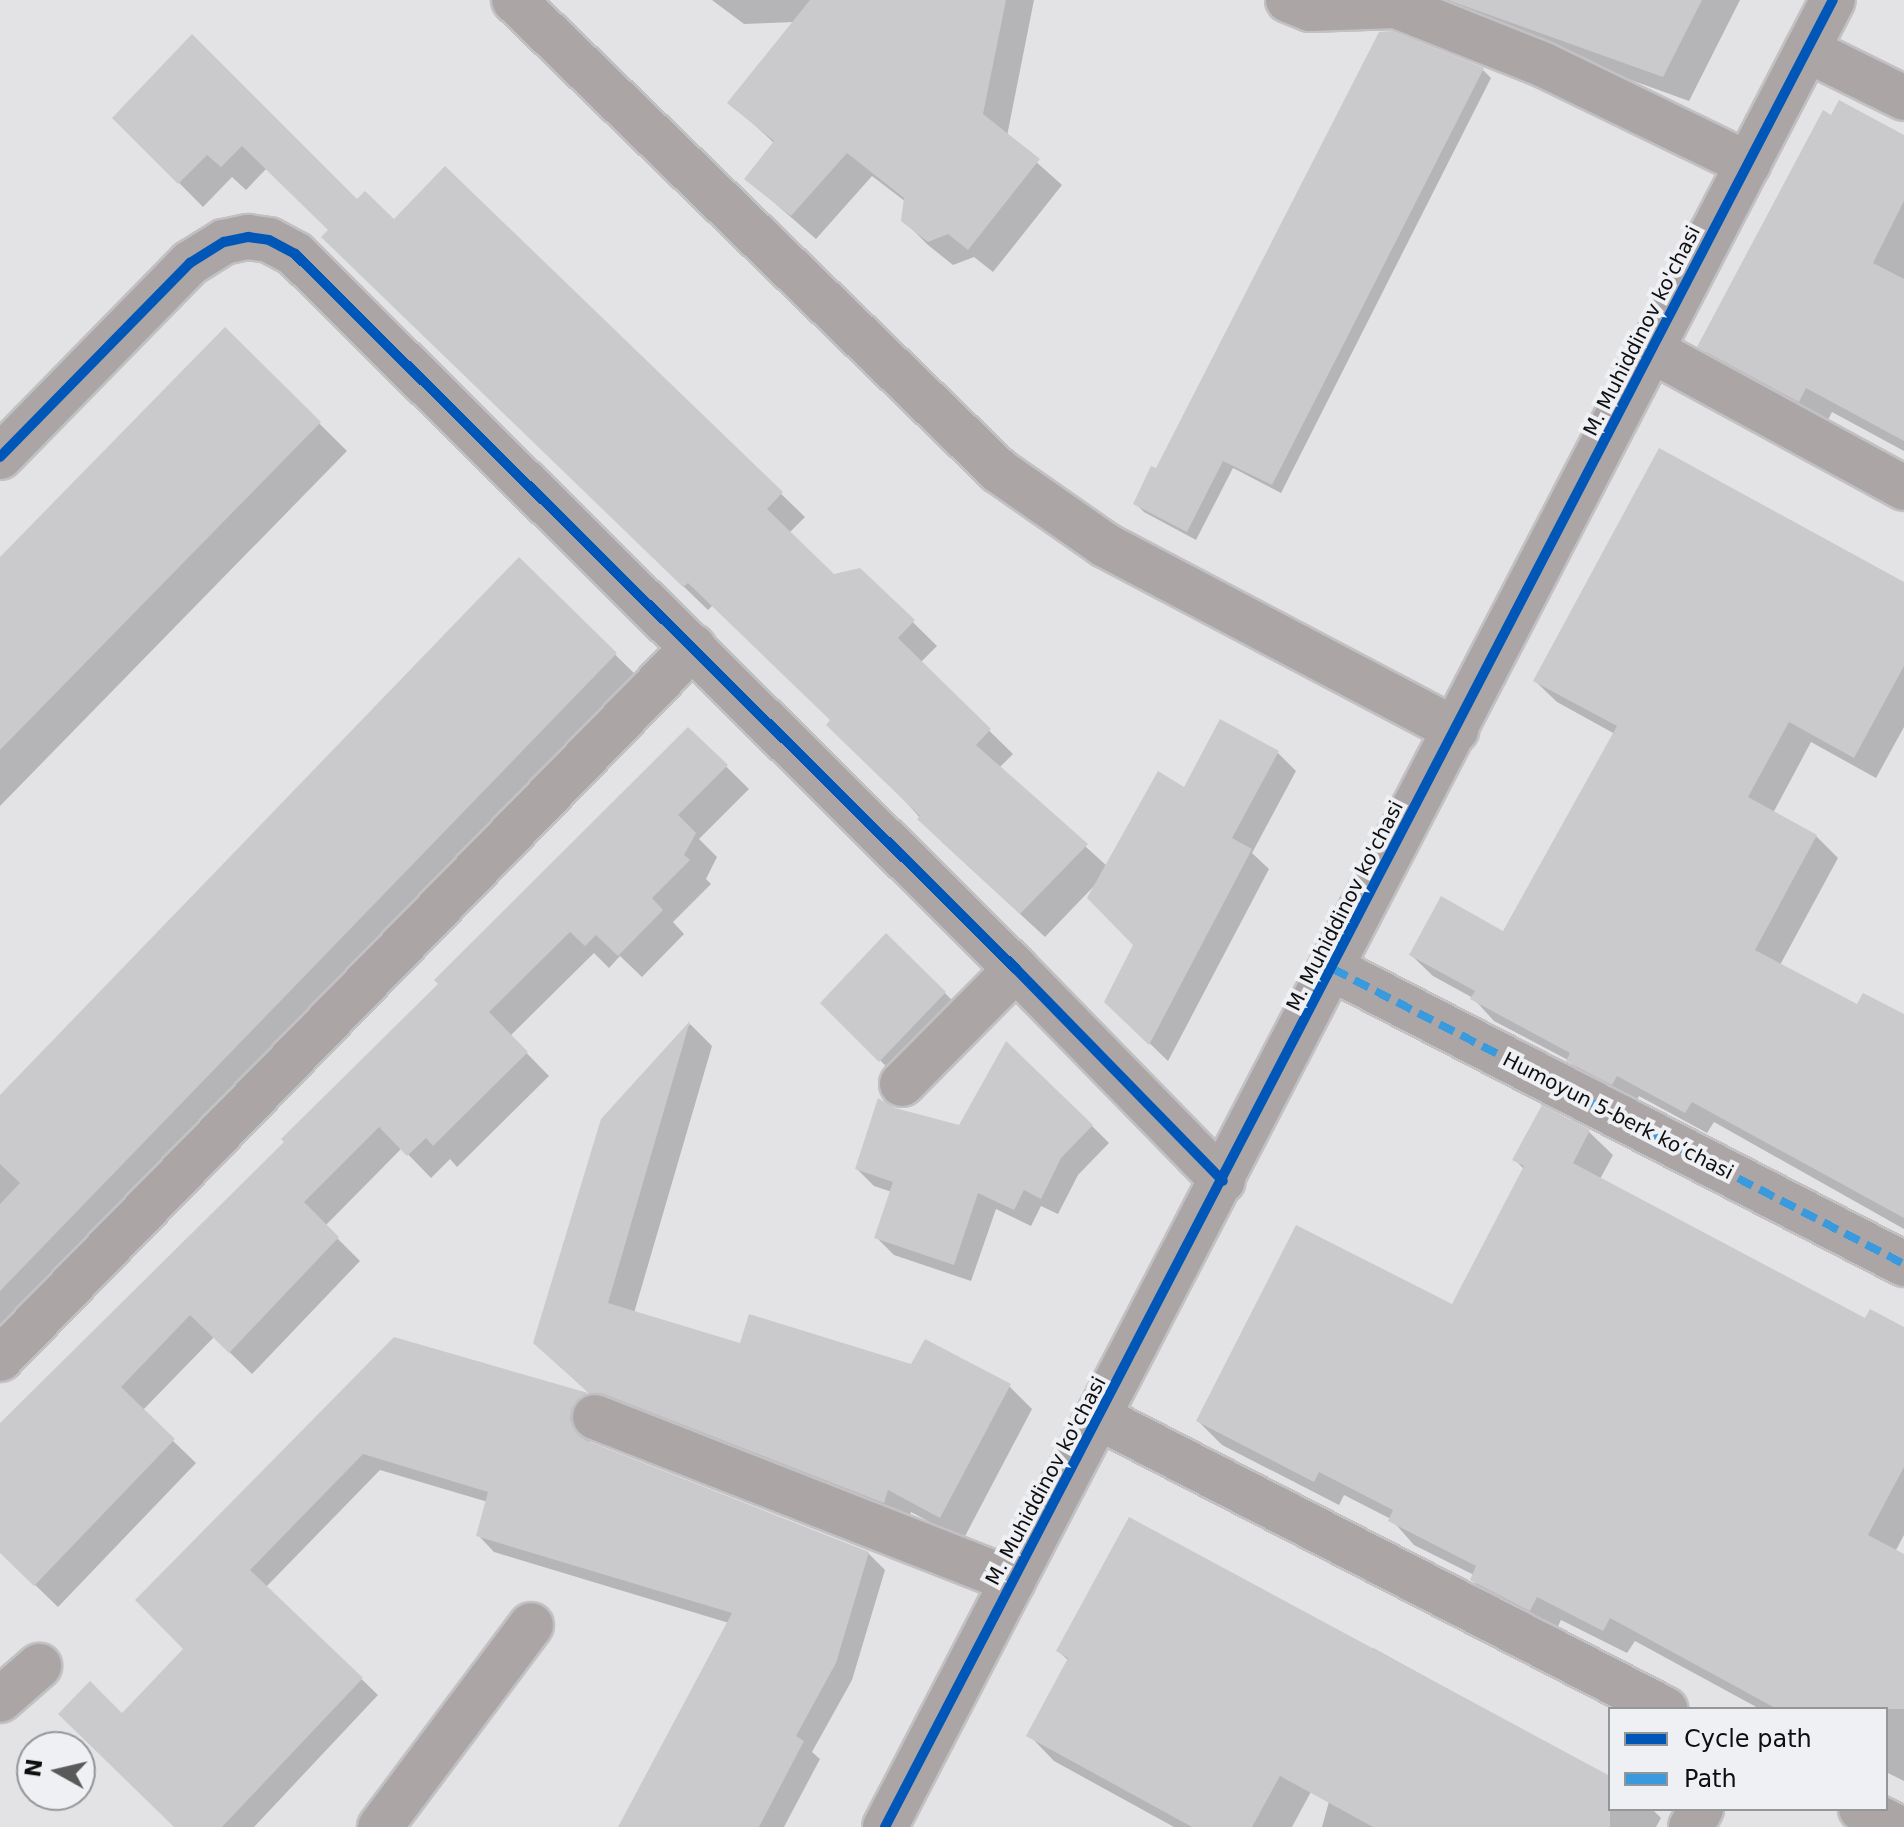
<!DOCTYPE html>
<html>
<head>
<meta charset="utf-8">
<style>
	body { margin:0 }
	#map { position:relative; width:1904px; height:1827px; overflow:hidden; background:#e3e3e5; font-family:"DejaVu Sans",sans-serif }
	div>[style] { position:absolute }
	.shadow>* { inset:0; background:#0003 }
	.building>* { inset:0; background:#cacacc }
	.roads { filter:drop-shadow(2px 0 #c1c1c3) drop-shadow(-2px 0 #c1c1c3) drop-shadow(0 2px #c1c1c3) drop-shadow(0 -2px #c1c1c3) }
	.minor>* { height:44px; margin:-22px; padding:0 22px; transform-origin:22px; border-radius:22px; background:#aba5a6 }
	.quiet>* { height:8px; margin-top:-4px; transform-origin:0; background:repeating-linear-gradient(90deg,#3a9ade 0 16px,transparent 0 24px) }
	.cycleway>* { height:10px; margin:-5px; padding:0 5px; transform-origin:5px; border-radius:5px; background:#0057b8 }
	span { translate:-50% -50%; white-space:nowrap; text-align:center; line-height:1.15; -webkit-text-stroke:8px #eff0f3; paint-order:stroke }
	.street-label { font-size:20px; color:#0e0e0f }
	.legend { position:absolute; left:1608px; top:1707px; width:280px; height:104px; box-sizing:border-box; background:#eff0f3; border:2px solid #959698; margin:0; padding:10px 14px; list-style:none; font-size:24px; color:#0e0e0f }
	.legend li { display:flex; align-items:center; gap:16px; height:40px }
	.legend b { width:40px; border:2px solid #959698 }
	.north { position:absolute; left:16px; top:1731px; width:80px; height:80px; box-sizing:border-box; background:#eff0f3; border:2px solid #959698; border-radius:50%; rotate:278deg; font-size:22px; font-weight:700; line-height:32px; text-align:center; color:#0e0e0f }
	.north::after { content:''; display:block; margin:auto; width:28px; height:36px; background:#59595a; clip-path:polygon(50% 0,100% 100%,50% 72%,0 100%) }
</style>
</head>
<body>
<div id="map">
	<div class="shadow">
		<i style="clip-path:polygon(712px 0,1034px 0,1007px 136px,1062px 185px,993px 272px,974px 257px,953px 265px,928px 245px,903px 220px,906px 202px,872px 176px,816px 239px,747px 179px,775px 144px,730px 102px,794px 22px,744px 24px)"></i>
		<i style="clip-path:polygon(1312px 0,1740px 0,1689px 101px,1432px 8px)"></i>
		<i style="clip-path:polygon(192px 37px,358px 202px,394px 222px,445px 169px,805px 517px,789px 533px,833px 576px,860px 570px,937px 646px,920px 663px,1013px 754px,999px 768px,1107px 866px,1185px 790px,1277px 752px,1296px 771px,1252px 853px,1269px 869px,1168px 1061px,1106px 1001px,1136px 945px,1095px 885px,1045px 937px,943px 843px,832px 721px,713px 605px,708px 610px,347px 261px,330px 230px,267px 168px,246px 190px,232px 177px,203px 207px,115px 118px)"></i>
		<i style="clip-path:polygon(1483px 70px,1491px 78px,1281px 493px,1233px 468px,1196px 540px,1144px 512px,1135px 503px,1157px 471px)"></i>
		<i style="clip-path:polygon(1904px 138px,1904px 451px,1832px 412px,1825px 426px,1726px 372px,1700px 346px)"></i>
		<i style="clip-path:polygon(225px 330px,347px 451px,0 806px,0 561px)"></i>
		<i style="clip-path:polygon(519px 560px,643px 682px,0 1346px,0 1097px)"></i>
		<i style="clip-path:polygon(1904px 584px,1904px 727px,1876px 778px,1811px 742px,1773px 813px,1816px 836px,1838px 858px,1780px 965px,1904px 1033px,1904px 1229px,1714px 1122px,1707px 1133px,1639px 1096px,1634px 1105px,1590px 1082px,1568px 1060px,1494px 1021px,1473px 998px,1433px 976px,1411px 955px,1504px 934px,1615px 734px,1557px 702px,1535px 681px)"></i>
		<i style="clip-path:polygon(688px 729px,749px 789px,699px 839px,717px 857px,706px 879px,711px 884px,673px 922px,684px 934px,642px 977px,620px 956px,609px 968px,594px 953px,510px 1036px,549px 1076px,457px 1167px,450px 1159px,431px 1178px,402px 1148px,325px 1226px,360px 1261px,252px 1374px,214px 1337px,142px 1411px,196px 1463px,58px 1607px,0 1551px,0 1426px,287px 1142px)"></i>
		<i style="clip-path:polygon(886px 935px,962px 1010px,897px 1077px,822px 1003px)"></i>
		<i style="clip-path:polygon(690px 1024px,712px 1046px,634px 1313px,741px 1346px,912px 1367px,1009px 1386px,1032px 1409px,963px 1540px,911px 1512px,907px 1525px,588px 1424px,590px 1444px,868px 1553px,885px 1570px,852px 1680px,812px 1752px,820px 1759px,784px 1827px,621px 1827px,729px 1623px,494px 1552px,478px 1535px,488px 1502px,380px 1470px,266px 1587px,378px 1695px,254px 1827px,176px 1827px,122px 1716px,186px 1649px,395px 1339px,593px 1397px,559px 1365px,603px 1120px)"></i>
		<i style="clip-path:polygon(894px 1110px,960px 1127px,1092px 1126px,1109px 1143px,1078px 1175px,1058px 1214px,1041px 1206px,1031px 1226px,996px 1209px,971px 1281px,894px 1255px,877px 1238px,892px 1192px,874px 1186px,857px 1169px)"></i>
		<i style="clip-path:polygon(1588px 1131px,1613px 1155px,1600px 1179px,1866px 1320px,1904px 1330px,1904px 1535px,1895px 1552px,1904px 1556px,1904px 1781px,1886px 1772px,1886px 1709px,1760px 1709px,1635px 1641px,1627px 1653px,1561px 1620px,1554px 1634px,1496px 1604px,1472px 1580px,1474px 1575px,1414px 1545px,1391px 1519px,1344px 1495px,1339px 1505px,1222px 1445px,1198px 1421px,1452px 1307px,1524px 1169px,1515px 1160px)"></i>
		<i style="clip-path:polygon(1373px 1648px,1610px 1778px,1610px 1809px,1652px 1809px,1661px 1818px,1656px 1827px,1322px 1827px,1353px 1714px,1292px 1827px,1174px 1827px,1054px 1761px,1029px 1735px,1069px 1661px,1058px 1651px,1370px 1660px)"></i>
	</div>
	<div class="building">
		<i style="clip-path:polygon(810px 0,1006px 0,983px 114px,1040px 159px,968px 250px,948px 234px,928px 242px,901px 221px,904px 198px,847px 153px,791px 216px,744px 179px,774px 141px,727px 103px)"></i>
		<i style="clip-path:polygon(1448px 0,1702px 0,1663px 77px)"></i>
		<i style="clip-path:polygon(1392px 31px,1484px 68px,1272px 485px,1223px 461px,1187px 532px,1133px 504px,1151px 466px,1156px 468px,1379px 32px)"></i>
		<i style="clip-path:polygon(192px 34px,357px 199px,365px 191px,394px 219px,445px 166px,783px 492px,767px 509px,834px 574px,860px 568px,915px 620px,898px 638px,991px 729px,976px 745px,1088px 844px,1020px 914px,917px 819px,920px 816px,826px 725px,830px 720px,688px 583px,683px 587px,321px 237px,328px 230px,242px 146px,221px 167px,207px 155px,178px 184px,112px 118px)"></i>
		<i style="clip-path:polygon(1839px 100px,1904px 135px,1904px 201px,1873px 263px,1904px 279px,1904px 441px,1806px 388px,1799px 402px,1697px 347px,1823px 110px,1831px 115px)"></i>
		<i style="clip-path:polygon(225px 327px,321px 422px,0 750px,0 557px)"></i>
		<i style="clip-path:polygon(1659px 448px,1904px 582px,1904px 666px,1854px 758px,1789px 722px,1748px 797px,1817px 835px,1755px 950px,1857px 1004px,1863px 993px,1904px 1014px,1904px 1218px,1692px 1102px,1685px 1113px,1617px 1076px,1612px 1085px,1566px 1061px,1570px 1053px,1470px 999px,1475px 991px,1409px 955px,1441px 896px,1503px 931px,1617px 726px,1533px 681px)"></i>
		<i style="clip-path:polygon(519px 557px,617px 653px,0 1291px,0 1204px,20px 1183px,0 1164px,0 1095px)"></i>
		<i style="clip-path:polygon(1220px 719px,1279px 751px,1232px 838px,1252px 849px,1149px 1045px,1104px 1002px,1133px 945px,1087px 898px,1158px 771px,1184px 787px)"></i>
		<i style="clip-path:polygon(688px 727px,728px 765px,678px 815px,696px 833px,684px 855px,690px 860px,652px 898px,663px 910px,618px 956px,596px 935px,585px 946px,570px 932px,489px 1012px,528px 1052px,433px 1146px,426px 1138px,407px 1156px,379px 1127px,304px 1202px,339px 1237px,229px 1353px,190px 1315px,121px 1387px,175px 1439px,34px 1586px,0 1553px,0 1423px,284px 1142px,281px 1139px,438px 984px,434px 980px)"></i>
		<i style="clip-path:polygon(886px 933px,946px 992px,879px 1062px,820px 1003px)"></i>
		<i style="clip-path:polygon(690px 1021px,608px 1303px,740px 1343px,749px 1314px,911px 1364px,925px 1339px,1011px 1384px,940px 1518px,888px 1490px,884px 1503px,604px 1394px,589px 1393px,533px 1343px,601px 1119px)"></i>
		<i style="clip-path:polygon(1006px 1041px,1093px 1125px,1061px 1158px,1041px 1199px,1024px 1190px,1014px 1210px,978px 1193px,954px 1265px,874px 1238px,893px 1182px,855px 1169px,878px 1098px,895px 1108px,959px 1125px)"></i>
		<i style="clip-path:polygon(1542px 1105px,1590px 1130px,1573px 1163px,1865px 1318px,1870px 1309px,1904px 1327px,1904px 1467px,1868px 1535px,1904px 1554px,1904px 1709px,1777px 1709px,1610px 1618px,1603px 1631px,1537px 1597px,1530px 1611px,1470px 1580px,1476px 1566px,1388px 1521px,1393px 1510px,1319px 1472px,1314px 1482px,1196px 1421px,1296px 1225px,1452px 1304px,1524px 1166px,1512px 1160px)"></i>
		<i style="clip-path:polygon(394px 1337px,588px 1393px,572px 1407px,570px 1420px,585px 1440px,869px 1552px,836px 1663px,796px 1736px,804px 1741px,759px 1827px,618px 1827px,732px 1613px,476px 1536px,488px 1492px,363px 1454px,250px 1570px,363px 1678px,222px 1827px,174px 1827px,58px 1714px,90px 1681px,122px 1713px,183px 1649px,135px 1600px)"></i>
		<i style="clip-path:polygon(1129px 1517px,1610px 1776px,1610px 1827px,1373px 1827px,1280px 1776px,1252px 1827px,1192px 1827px,1026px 1736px,1068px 1658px,1056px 1651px)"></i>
	</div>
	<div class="roads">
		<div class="minor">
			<i style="left:514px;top:0;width:676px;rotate:44.16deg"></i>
			<i style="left:999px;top:471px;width:129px;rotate:34.9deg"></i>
			<i style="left:1105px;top:545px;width:397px;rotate:27.8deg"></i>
			<i style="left:1288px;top:0;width:24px;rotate:22deg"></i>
			<i style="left:1310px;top:9px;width:86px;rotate:-2deg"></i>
			<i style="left:1396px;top:6px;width:159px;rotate:21.7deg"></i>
			<i style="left:1544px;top:65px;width:227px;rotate:25.9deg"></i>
			<i style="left:1807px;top:50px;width:108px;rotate:26.3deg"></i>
			<i style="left:1653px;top:351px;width:286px;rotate:28.6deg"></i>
			<i style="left:0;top:457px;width:272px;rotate:-45.6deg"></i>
			<i style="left:190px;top:263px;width:40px;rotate:-32deg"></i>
			<i style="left:224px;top:242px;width:25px;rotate:-12deg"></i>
			<i style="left:248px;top:237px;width:21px;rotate:8deg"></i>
			<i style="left:269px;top:240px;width:30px;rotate:28deg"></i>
			<i style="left:295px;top:254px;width:1015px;rotate:44.76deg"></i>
			<i style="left:1016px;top:969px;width:296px;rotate:45.7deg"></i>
			<i style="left:1333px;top:969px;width:643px;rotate:27.32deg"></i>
			<i style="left:902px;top:1084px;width:162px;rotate:-45.3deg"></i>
			<i style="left:0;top:1359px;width:994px;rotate:-45.77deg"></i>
			<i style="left:595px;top:1417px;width:449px;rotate:21.4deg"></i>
			<i style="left:1100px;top:1418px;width:636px;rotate:27.25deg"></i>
			<i style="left:0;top:1700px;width:52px;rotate:-41.1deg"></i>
			<i style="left:1861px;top:1809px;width:39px;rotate:27deg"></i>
			<i style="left:380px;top:1827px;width:252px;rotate:-53.2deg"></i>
			<i style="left:885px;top:1827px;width:2058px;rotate:-62.58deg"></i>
			<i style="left:1691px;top:1827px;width:21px;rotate:-61deg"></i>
		</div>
	</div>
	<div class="quiet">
		<i style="left:1333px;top:969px;width:643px;rotate:27.32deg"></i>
	</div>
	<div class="cycleway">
		<i style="left:0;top:457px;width:272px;rotate:-45.6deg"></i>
		<i style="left:190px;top:263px;width:40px;rotate:-32deg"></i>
		<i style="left:224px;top:242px;width:25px;rotate:-12deg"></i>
		<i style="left:248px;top:237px;width:21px;rotate:8deg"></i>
		<i style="left:269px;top:240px;width:30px;rotate:28deg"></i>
		<i style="left:295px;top:254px;width:1015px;rotate:44.76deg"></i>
		<i style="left:1016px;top:969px;width:296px;rotate:45.7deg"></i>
		<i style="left:885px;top:1827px;width:2058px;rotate:-62.58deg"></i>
	</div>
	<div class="street-label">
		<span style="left:1642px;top:331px;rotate:-63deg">M. Muhiddinov ko'chasi</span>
		<span style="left:1345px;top:906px;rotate:-63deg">M. Muhiddinov ko'chasi</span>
		<span style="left:1618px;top:1116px;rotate:27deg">Humoyun 5-berk koʻchasi</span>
		<span style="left:1046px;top:1481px;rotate:-62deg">M. Muhiddinov ko'chasi</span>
	</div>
	<ul class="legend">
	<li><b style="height:10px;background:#0057b8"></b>Cycle path</li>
	<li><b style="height:10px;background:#3a9ade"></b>Path</li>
	</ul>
	<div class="north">N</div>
</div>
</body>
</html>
